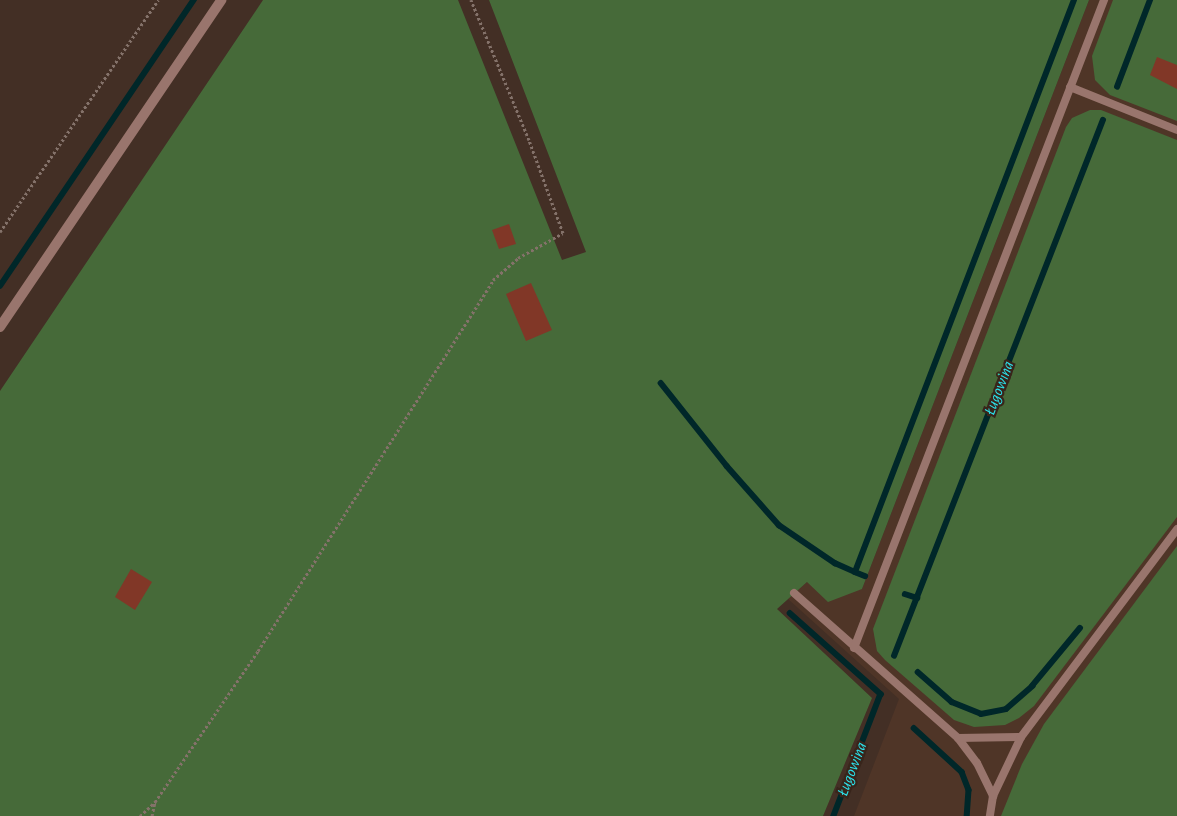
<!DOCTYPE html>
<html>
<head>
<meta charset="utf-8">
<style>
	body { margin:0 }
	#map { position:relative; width:1177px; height:816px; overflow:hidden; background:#432f25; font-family:"Alegreya Sans",sans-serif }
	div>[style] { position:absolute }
	.built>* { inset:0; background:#4f3527 }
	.green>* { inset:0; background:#466a39 }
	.stream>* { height:5.5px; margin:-2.75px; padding:0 2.75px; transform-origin:2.75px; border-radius:2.75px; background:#002729 }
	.building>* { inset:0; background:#813727 }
	.path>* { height:3px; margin-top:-1.5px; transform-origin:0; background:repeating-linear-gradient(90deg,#84726a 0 2.5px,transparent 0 5px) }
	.service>* { height:8px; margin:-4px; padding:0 4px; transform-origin:4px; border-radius:4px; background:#99756d }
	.tertiary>* { height:10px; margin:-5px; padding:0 5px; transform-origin:5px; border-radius:5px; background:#99756d }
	span { translate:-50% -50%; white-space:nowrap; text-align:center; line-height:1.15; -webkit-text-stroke:4.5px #38251b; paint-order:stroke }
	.water-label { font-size:16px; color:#2be4ee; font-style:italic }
</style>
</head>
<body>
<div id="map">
	<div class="built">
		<i style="clip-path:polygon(1089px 0,1177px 0,1177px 816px,854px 816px,899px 699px,788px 599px,807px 582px,862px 589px)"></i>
	</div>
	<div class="green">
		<i style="clip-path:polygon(263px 0,458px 0,562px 260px,586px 252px,489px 0,1089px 0,862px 589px,828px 602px,807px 582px,777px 609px,872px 698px,823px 816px,0 816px,0 391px)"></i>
		<i style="clip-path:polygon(1113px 0,1177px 0,1177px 121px,1110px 95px,1095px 80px,1092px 56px)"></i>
		<i style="clip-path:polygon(1090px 110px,1101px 110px,1177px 140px,1177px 517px,1034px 706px,1019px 718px,1005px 725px,974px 727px,954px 720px,885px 660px,877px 651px,873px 629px,1066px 127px,1072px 118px)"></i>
		<i style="clip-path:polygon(1177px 546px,1177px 816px,1001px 816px,1022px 764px,1044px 724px)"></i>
	</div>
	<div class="stream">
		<i style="left:1117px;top:87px;width:93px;rotate:-69.2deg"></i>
		<i style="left:0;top:286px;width:346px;rotate:-55.9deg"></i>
		<i style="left:661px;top:383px;width:106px;rotate:51.5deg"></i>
		<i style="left:727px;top:466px;width:79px;rotate:48.6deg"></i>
		<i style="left:779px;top:525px;width:68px;rotate:34.2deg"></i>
		<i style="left:835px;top:563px;width:22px;rotate:24deg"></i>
		<i style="left:855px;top:572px;width:612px;rotate:-69.05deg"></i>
		<i style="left:855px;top:572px;width:11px;rotate:22deg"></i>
		<i style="left:905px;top:594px;width:13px;rotate:18deg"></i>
		<i style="left:790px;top:613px;width:122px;rotate:41.7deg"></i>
		<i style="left:881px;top:694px;width:131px;rotate:111.1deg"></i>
		<i style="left:894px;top:656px;width:575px;rotate:-68.7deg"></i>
		<i style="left:918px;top:672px;width:45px;rotate:41.4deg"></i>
		<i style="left:952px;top:702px;width:31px;rotate:22deg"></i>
		<i style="left:981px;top:714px;width:25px;rotate:-11deg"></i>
		<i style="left:1006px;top:709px;width:35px;rotate:-41deg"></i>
		<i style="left:1032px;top:686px;width:75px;rotate:-50.4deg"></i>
		<i style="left:914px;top:728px;width:65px;rotate:42.5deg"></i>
		<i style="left:962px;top:772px;width:19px;rotate:69deg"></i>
		<i style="left:969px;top:790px;width:26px;rotate:94deg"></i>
	</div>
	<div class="building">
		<i style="clip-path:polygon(1157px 57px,1177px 65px,1177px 89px,1150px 75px)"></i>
		<i style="clip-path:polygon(509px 224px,516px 244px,499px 249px,492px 230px)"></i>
		<i style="clip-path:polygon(531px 283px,552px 330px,526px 341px,506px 294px)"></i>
		<i style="clip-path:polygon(131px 569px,152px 582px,135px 610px,115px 597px)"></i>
	</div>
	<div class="path">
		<i style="left:0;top:232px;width:281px;rotate:-55.7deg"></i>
		<i style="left:140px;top:816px;width:21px;rotate:-43deg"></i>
		<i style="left:155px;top:802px;width:183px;rotate:-55.7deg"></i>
		<i style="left:258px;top:651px;width:439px;rotate:-57.6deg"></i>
		<i style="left:493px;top:280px;width:33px;rotate:-41deg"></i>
		<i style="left:518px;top:258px;width:51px;rotate:-29.1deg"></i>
		<i style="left:563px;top:233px;width:99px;rotate:-110.1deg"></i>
		<i style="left:529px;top:140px;width:152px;rotate:-112.5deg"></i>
		<i style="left:152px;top:816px;width:14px;rotate:-78deg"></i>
	</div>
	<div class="service">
		<i style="left:1070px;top:87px;width:115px;rotate:21.9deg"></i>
		<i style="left:794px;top:593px;width:219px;rotate:41.5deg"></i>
		<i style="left:958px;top:738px;width:31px;rotate:53deg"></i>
		<i style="left:977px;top:763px;width:37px;rotate:64deg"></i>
		<i style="left:993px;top:796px;width:20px;rotate:99deg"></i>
		<i style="left:854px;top:648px;width:695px;rotate:-68.9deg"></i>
		<i style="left:958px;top:738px;width:63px;rotate:-0.9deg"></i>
		<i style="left:993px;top:796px;width:65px;rotate:-64.6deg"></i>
		<i style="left:1021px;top:737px;width:260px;rotate:-53.1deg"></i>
	</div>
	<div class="tertiary">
		<i style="left:0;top:327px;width:395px;rotate:-55.9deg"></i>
	</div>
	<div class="water-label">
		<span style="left:999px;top:388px;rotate:-69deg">Ługowina</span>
		<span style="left:852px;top:769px;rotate:-69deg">Ługowina</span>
	</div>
</div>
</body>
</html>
